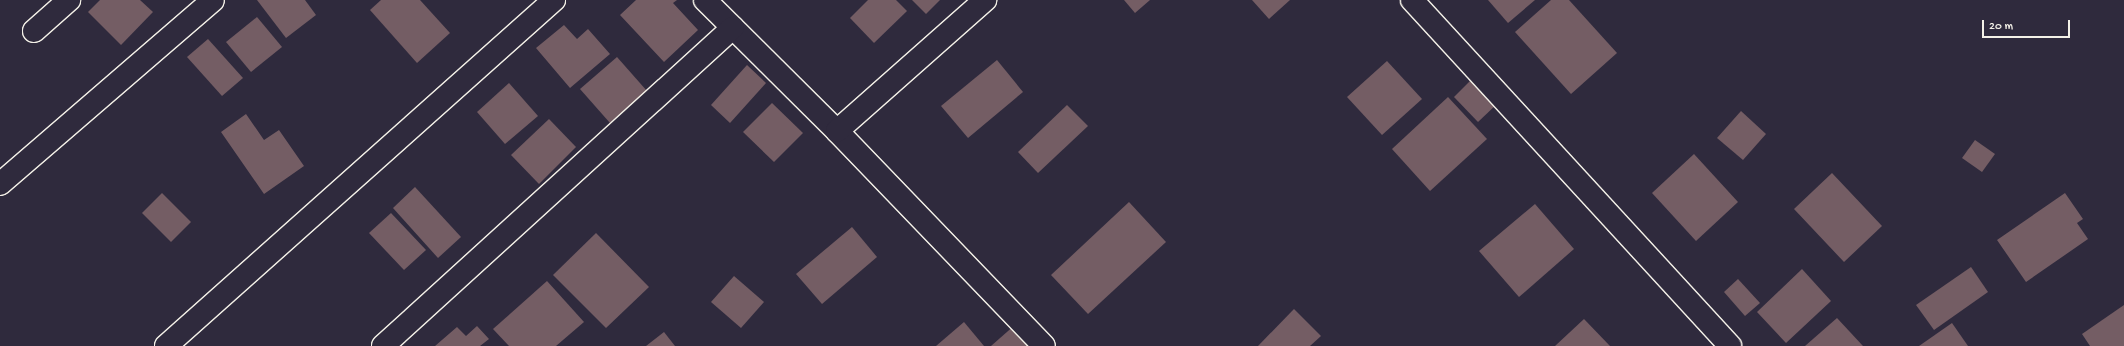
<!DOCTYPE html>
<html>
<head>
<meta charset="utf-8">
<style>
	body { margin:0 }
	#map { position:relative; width:2124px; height:346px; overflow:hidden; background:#2f2a3d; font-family:"Gochi Hand",sans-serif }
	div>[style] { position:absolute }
	.building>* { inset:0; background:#745d64 }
	.roads { filter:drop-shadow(1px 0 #f4f1e8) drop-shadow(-1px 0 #f4f1e8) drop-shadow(0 1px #f4f1e8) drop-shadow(0 -1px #f4f1e8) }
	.street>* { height:22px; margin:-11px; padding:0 11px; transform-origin:11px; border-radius:11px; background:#2f2a3d }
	span { translate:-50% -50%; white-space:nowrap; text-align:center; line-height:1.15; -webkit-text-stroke:3px #2f2a3d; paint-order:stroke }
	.scale { position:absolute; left:1982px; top:20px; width:88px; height:18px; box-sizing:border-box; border:2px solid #f4f1e8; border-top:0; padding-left:5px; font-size:12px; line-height:14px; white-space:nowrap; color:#f4f1e8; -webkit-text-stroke:3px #2f2a3d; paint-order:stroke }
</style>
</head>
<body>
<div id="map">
	<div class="building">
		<i style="clip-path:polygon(100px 0,140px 0,153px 12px,121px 45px,88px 12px)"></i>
		<i style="clip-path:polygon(257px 0,305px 0,316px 15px,286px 38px)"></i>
		<i style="clip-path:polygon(381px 0,420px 0,450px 33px,417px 63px,370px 10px)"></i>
		<i style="clip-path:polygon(636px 0,677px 0,673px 3px,698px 30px,664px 62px,620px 15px)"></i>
		<i style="clip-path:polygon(868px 0,896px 0,907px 11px,874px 43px,850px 18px)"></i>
		<i style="clip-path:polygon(912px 0,940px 0,926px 14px)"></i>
		<i style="clip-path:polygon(1124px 0,1150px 0,1135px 13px)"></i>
		<i style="clip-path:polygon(1252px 0,1290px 0,1269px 19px)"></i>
		<i style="clip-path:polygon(1488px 0,1535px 0,1508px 23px)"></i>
		<i style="clip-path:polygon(1551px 0,1569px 0,1617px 53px,1571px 94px,1515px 32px)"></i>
		<i style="clip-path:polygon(257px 17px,282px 47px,251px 72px,226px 42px)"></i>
		<i style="clip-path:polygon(564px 25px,577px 39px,588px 29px,610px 54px,570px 88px,536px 48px)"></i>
		<i style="clip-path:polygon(208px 39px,243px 78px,222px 96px,187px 57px)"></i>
		<i style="clip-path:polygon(617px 57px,647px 91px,610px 123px,580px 89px)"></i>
		<i style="clip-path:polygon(997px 60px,1023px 92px,968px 138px,941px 106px)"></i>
		<i style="clip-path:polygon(1387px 61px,1422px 99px,1382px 135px,1347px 97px)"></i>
		<i style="clip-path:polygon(747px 65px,766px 83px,730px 123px,711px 105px)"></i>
		<i style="clip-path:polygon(1473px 78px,1498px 103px,1478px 122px,1454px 97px)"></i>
		<i style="clip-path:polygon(509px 83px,538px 116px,505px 144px,477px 112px)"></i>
		<i style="clip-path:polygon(1448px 97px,1487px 139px,1430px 191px,1392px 149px)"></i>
		<i style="clip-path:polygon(772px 103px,803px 133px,774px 162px,743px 132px)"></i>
		<i style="clip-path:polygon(1067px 105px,1088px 126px,1038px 173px,1018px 152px)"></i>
		<i style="clip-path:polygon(1741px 111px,1766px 134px,1743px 160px,1717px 138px)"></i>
		<i style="clip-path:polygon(246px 114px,264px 140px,279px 130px,304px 166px,264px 194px,221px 132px)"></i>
		<i style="clip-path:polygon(549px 119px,576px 147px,539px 184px,511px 155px)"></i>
		<i style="clip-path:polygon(1975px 140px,1995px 154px,1982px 172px,1962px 158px)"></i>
		<i style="clip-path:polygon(1694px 154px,1738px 202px,1696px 241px,1652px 193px)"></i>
		<i style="clip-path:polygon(1832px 173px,1882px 226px,1844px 262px,1794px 209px)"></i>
		<i style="clip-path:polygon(415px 187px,461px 237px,438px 258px,393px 208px)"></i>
		<i style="clip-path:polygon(162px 193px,191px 222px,171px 242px,142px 213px)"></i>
		<i style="clip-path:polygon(2065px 193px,2083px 219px,2077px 223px,2088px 239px,2026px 282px,1997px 240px)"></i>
		<i style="clip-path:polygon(1129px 202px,1166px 242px,1088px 314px,1051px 275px)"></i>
		<i style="clip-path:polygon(1535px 204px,1574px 249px,1519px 297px,1479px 251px)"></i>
		<i style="clip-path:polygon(391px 213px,426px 250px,404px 270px,369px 233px)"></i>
		<i style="clip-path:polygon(852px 227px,877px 257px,822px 304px,796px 274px)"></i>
		<i style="clip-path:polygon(596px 233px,649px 287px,606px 328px,553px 275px)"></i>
		<i style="clip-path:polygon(1971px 267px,1988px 292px,1934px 330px,1916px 305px)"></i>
		<i style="clip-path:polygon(1802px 269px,1831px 301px,1786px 343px,1757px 312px)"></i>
		<i style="clip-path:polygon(734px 276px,764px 302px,741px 328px,711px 302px)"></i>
		<i style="clip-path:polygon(1738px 279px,1760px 303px,1745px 316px,1724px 292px)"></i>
		<i style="clip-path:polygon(547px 281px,584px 322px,556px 346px,509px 346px,493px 329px)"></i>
		<i style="clip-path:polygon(2124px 305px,2124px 346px,2090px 346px,2082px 334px)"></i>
		<i style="clip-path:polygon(1294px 309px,1321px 336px,1310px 346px,1258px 346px)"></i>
		<i style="clip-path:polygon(1837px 318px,1863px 346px,1805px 346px)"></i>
		<i style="clip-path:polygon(1584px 319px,1610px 346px,1555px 346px)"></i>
		<i style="clip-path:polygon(964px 322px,984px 346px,936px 346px)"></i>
		<i style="clip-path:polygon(1952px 323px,1968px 346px,1919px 346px)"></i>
		<i style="clip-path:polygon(1016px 324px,1034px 346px,991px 346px)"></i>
		<i style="clip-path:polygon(477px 326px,489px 339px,480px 346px,435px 346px,457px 327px,466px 336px)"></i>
		<i style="clip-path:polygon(664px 332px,675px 346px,646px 346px)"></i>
	</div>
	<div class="roads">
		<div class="street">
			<i style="left:705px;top:0;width:186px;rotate:44.8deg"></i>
			<i style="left:837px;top:131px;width:298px;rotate:46.1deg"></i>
			<i style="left:1412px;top:0;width:470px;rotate:47.4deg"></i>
			<i style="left:34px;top:31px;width:47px;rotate:-41.5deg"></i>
			<i style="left:837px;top:131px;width:198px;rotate:-41.5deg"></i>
			<i style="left:0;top:184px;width:281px;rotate:-40.8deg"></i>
			<i style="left:166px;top:346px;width:520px;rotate:-41.73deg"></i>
			<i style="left:383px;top:346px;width:473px;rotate:-42.3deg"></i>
		</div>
	</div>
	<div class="scale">20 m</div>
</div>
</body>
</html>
